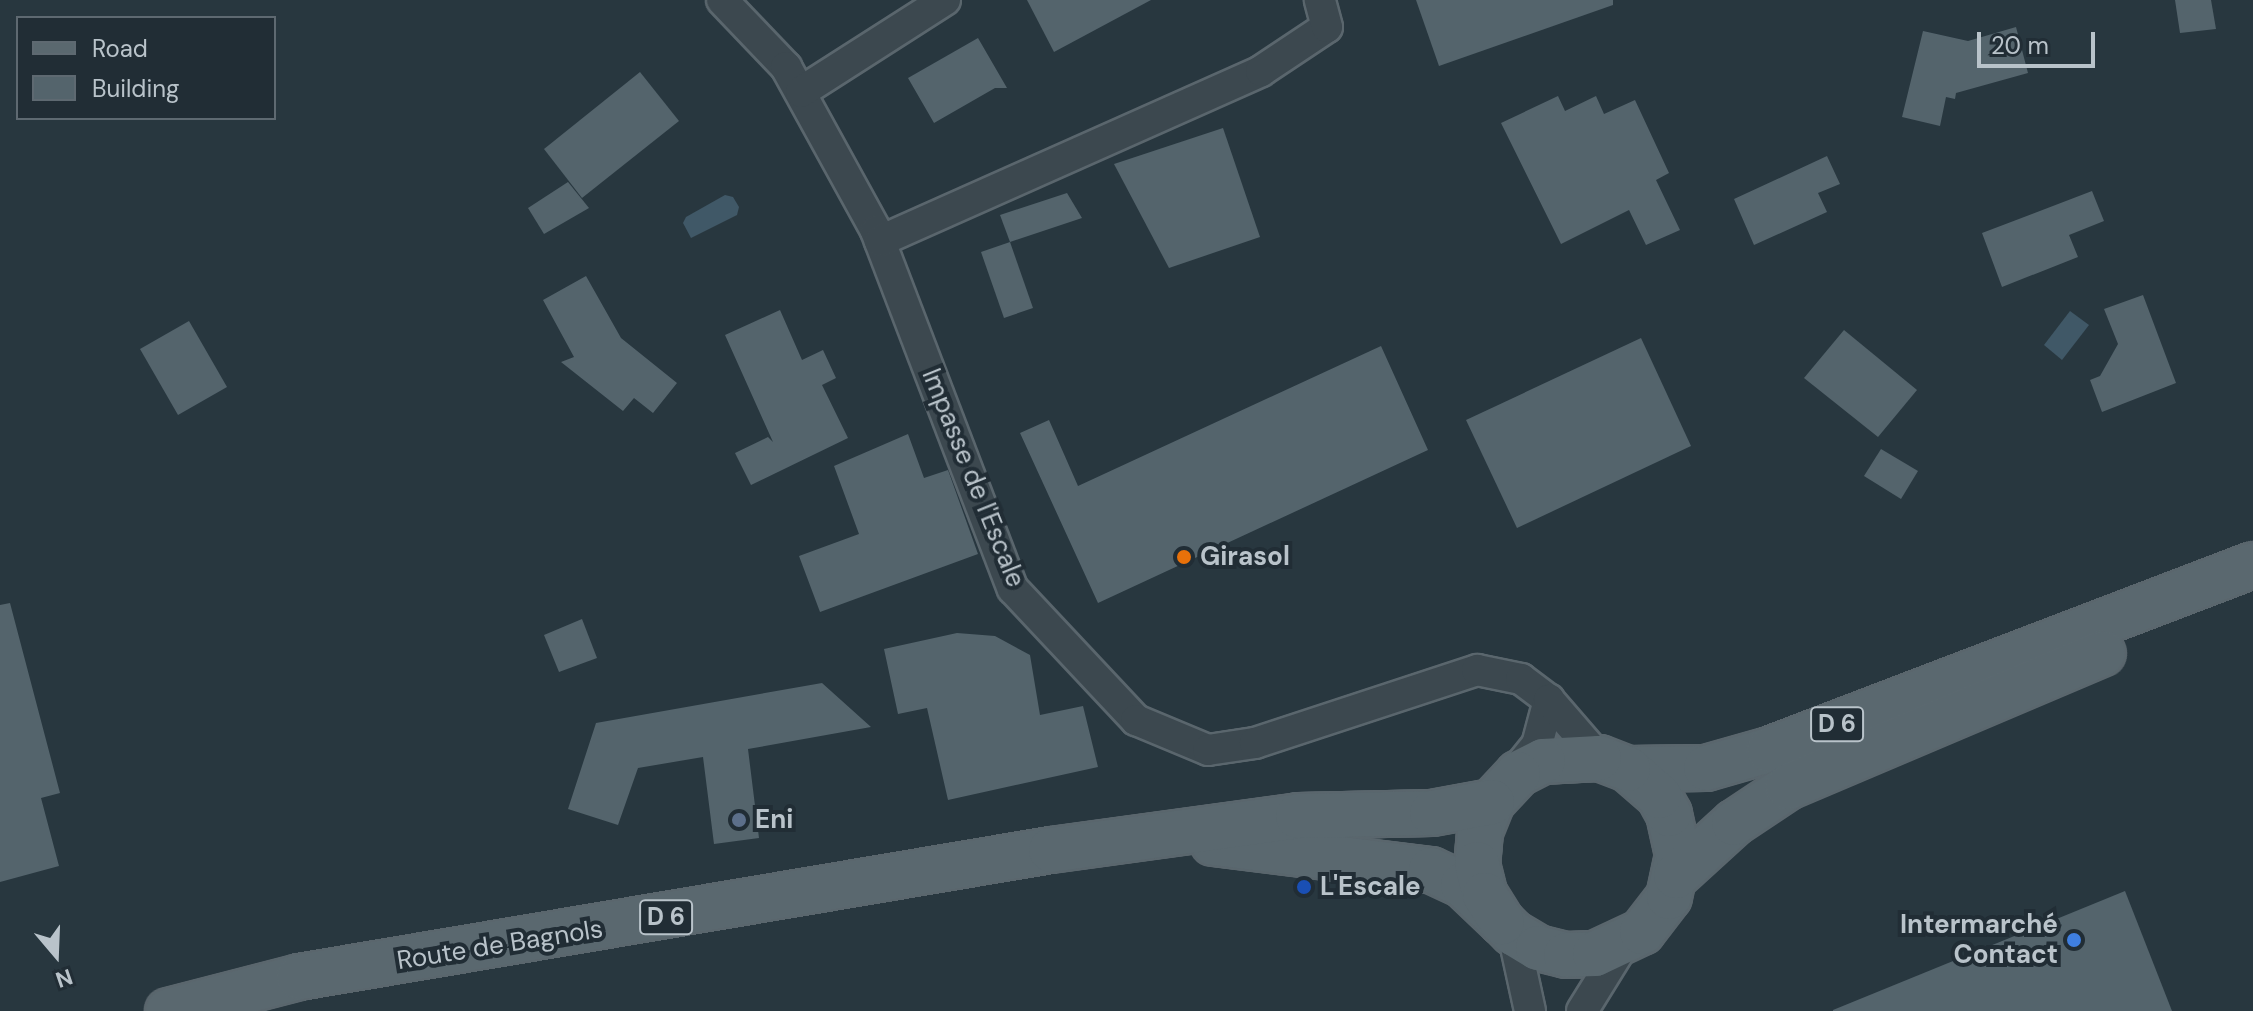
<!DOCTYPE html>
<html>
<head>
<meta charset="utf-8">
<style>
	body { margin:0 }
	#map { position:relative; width:2253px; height:1011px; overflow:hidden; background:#28373f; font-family:"DM Sans",sans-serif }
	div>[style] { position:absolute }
	.water>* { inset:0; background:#405867 }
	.building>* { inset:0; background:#54646c }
	.roads { filter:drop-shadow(2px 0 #5a666d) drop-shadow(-2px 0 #5a666d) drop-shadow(0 2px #5a666d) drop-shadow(0 -2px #5a666d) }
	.minor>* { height:30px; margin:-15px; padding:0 15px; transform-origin:15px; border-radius:15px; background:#3c484f }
	.primary>* { height:44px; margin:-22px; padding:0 22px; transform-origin:22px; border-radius:22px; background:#5a686f }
	.dots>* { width:22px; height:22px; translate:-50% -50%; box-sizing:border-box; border:4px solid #212d35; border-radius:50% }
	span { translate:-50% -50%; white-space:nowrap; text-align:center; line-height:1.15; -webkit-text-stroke:8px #212d35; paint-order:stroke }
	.shield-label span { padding:2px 6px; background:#212d35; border:2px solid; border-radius:6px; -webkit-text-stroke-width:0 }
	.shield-label { font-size:24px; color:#b9c3ca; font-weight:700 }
	.street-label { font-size:26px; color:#b9c3ca }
	.poi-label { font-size:26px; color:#b9c3ca; font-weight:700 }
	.left { translate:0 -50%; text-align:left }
	.right { translate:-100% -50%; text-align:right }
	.legend { position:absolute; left:16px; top:16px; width:260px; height:104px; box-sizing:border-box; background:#212d35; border:2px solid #5e6971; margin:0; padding:10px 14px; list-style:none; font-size:24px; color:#b9c3ca }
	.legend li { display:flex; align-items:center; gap:16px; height:40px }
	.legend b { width:40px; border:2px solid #5e6971 }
	.north { position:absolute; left:16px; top:915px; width:80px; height:80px; -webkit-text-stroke:6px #212d35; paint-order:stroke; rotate:161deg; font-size:22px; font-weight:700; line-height:32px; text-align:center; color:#b9c3ca }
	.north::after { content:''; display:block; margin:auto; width:28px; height:36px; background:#b9c3ca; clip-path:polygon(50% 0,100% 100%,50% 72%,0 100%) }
	.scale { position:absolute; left:1977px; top:32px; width:118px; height:36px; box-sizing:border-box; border:4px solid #b9c3ca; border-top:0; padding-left:10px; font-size:24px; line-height:28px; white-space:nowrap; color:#b9c3ca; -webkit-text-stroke:6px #212d35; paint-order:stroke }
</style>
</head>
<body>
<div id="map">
	<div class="water">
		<i style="clip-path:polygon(725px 195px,733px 197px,739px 207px,737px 215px,691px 238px,683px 223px,686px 217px)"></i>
		<i style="clip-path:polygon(2070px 311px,2089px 325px,2062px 360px,2044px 345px)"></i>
	</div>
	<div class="building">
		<i style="clip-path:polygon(1027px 0,1151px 0,1054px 52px)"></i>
		<i style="clip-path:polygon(1416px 0,1613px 0,1613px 5px,1439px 66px)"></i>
		<i style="clip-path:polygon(2175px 0,2211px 0,2216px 29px,2180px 33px)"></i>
		<i style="clip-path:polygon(2016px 27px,2028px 73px,1956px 93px,1955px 99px,1946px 97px,1940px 126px,1902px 117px,1923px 31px,1968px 41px)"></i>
		<i style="clip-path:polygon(978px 38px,1007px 88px,995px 88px,934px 123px,908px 78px)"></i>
		<i style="clip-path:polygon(640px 72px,679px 121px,582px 198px,544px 149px)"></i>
		<i style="clip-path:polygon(1558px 96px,1565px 111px,1596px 96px,1604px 114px,1635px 100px,1669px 173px,1656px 180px,1680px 230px,1646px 245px,1629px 210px,1561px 244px,1501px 123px)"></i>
		<i style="clip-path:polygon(1223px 128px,1260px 237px,1169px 268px,1114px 164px)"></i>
		<i style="clip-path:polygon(1827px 156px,1840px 184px,1818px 193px,1827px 212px,1754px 245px,1734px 199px)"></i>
		<i style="clip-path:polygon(568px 182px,589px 208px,544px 234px,528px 208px)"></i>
		<i style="clip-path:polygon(2092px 191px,2104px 221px,2069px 235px,2078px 257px,2002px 287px,1982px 233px)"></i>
		<i style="clip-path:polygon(1067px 193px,1082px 218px,1010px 242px,1000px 215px)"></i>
		<i style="clip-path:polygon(1010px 242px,1033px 308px,1004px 318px,981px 252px)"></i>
		<i style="clip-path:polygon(586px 276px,621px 338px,677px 383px,653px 413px,634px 398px,623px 411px,561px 362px,574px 357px,543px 300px)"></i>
		<i style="clip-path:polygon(2143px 295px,2176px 383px,2102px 412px,2090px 380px,2100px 376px,2118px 344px,2104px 309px)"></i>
		<i style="clip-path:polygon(780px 310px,802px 360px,823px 350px,836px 378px,822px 385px,848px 438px,751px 485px,735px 453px,768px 437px,773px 442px,725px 335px)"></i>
		<i style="clip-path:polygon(189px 321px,227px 387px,178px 415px,140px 349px)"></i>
		<i style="clip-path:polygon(1844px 330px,1917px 390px,1878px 437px,1804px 378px)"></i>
		<i style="clip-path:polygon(1641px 338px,1691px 446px,1517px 528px,1466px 420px)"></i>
		<i style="clip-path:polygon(1381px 346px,1428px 450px,1098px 603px,1020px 433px,1049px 420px,1078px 486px)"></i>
		<i style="clip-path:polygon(908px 434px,924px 478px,948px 470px,978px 554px,820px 612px,799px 556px,859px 534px,834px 466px)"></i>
		<i style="clip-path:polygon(1881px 449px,1918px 471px,1901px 499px,1864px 476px)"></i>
		<i style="clip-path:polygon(10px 603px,60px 793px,41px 798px,59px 866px,0 882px,0 605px)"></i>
		<i style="clip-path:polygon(582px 619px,597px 658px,559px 672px,544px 635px)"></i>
		<i style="clip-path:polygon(957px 633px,995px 636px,1030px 655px,1040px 715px,1083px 706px,1098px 767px,948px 800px,927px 708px,898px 714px,884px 649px)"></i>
		<i style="clip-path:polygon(822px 683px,871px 727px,748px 749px,759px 838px,714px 844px,703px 757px,638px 768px,618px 825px,568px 809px,596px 723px)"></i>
		<i style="clip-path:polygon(2125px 891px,2172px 1011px,1833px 1011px,1833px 1010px)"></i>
	</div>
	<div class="roads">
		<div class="minor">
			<i style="left:722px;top:0;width:93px;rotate:46.3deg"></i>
			<i style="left:786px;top:67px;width:187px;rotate:61.2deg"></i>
			<i style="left:876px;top:231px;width:383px;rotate:69.1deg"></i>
			<i style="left:1013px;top:589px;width:180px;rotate:46.8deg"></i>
			<i style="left:1136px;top:720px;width:78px;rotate:22.6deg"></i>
			<i style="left:1208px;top:750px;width:48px;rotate:-8.5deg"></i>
			<i style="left:1255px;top:743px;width:234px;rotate:-18.2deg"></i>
			<i style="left:1477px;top:670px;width:45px;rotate:11.6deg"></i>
			<i style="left:1521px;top:679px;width:35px;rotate:37deg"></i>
			<i style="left:801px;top:92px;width:171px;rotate:-32.6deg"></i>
			<i style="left:880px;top:241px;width:417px;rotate:-24deg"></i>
			<i style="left:1261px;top:71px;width:79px;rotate:-33.7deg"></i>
			<i style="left:1327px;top:27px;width:28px;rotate:-105deg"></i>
			<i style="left:1515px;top:772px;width:35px;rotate:-51deg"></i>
			<i style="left:1537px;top:745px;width:47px;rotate:-75.1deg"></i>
			<i style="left:1549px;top:700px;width:77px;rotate:49.2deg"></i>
			<i style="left:1513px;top:933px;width:80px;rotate:77.7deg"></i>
			<i style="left:1582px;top:1011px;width:78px;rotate:-58.2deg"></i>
		</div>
		<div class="primary">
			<i style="left:1628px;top:769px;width:78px;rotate:-0.7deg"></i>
			<i style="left:1706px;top:768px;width:66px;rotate:-15.9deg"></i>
			<i style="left:1769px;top:750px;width:518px;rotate:-20.92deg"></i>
			<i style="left:1213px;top:843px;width:220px;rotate:7.1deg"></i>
			<i style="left:1431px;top:870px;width:35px;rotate:25deg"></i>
			<i style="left:1463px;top:885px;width:54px;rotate:43.5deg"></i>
			<i style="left:1502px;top:922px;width:16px;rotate:45deg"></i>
			<i style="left:1513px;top:933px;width:29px;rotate:31deg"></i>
			<i style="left:1538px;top:948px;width:29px;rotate:14deg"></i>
			<i style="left:1566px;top:955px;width:29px;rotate:-2deg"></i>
			<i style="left:1595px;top:954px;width:52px;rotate:-25.1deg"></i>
			<i style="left:1642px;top:932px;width:44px;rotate:-52.4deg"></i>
			<i style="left:1669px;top:897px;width:43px;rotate:-77.9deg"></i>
			<i style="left:1678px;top:855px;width:42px;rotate:-102.4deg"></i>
			<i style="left:1669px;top:814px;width:21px;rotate:-119deg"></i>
			<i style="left:1659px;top:796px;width:41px;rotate:-138.9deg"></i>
			<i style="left:1628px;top:769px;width:31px;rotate:-159deg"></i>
			<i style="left:1599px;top:758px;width:56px;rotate:176.9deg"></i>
			<i style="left:1543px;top:761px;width:28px;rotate:153deg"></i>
			<i style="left:1518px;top:774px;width:38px;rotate:133deg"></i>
			<i style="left:1492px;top:802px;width:32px;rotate:112deg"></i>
			<i style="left:1480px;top:832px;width:32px;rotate:95deg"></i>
			<i style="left:1477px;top:864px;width:32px;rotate:76deg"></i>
			<i style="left:1485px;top:895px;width:32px;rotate:58deg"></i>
			<i style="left:1676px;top:876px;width:79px;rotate:-42.4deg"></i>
			<i style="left:1734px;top:823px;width:65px;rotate:-33.7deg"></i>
			<i style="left:1788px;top:787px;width:342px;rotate:-23deg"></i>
			<i style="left:168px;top:1011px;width:135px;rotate:-14.5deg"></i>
			<i style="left:299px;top:977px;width:763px;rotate:-9.59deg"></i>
			<i style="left:1051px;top:850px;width:249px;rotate:-7.8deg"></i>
			<i style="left:1298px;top:816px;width:134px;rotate:-1.3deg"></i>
			<i style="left:1432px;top:813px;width:61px;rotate:-10.4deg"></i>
		</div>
	</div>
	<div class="dots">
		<i style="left:1184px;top:557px;background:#e8710a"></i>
		<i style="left:739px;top:820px;background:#5c6f8a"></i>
		<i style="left:1304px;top:887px;background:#1a4fb4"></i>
		<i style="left:2074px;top:940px;background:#3f7fe0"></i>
	</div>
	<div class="shield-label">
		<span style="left:1837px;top:724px">D 6</span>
		<span style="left:666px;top:917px">D 6</span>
	</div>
	<div class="street-label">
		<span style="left:973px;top:478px;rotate:68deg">Impasse de l'Escale</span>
		<span style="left:500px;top:945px;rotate:-9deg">Route de Bagnols</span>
	</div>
	<div class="poi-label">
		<span class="left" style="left:1200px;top:557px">Girasol</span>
		<span class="left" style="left:755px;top:820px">Eni</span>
		<span class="left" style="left:1320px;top:887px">L'Escale</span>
		<span class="right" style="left:2058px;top:940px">Intermarché<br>Contact</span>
	</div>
	<ul class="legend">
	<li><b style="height:10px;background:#5a686f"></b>Road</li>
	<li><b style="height:22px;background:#54646c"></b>Building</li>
	</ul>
	<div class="north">N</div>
	<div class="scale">20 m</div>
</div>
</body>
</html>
